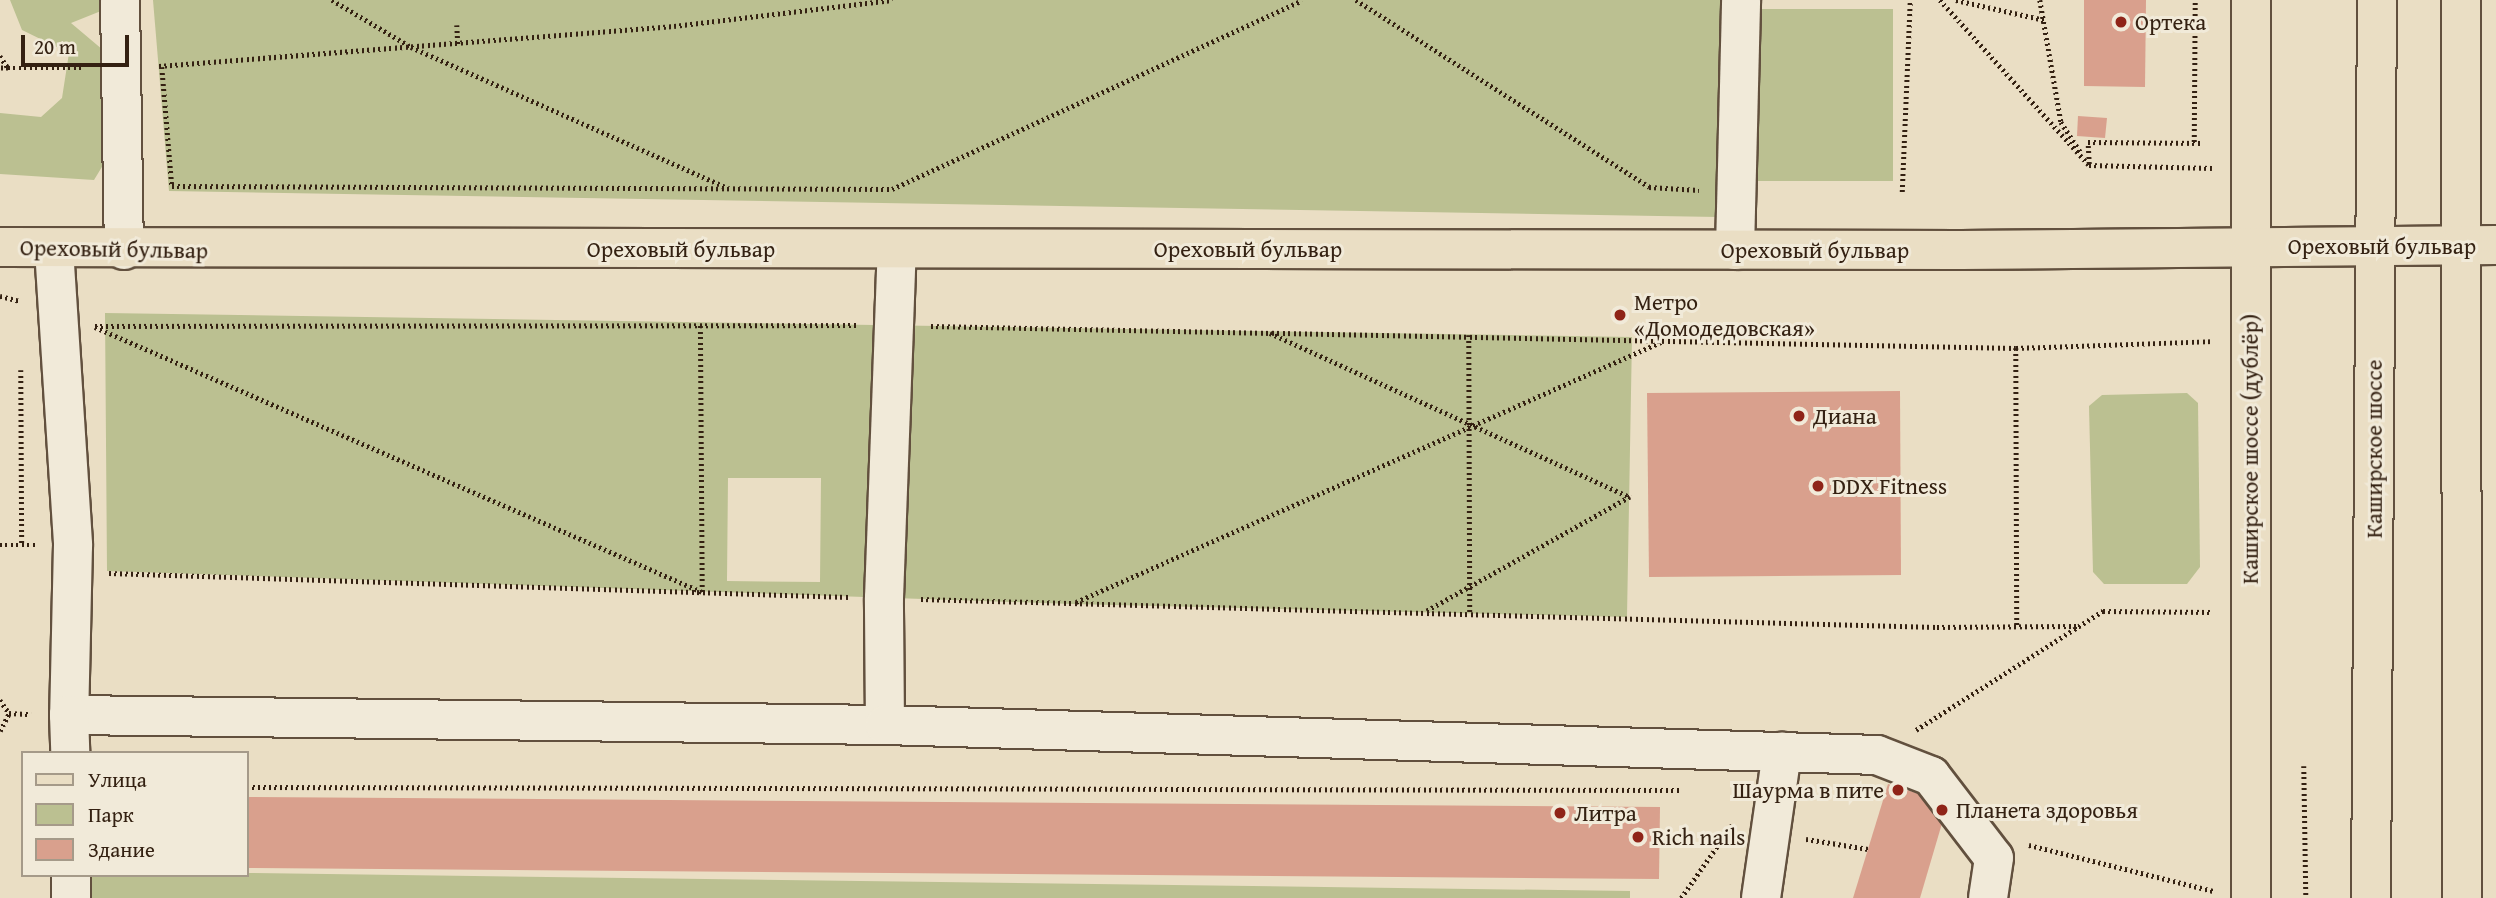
<!DOCTYPE html>
<html>
<head>
<meta charset="utf-8">
<style>
	body { margin:0 }
	#map { position:relative; width:2496px; height:898px; overflow:hidden; background:#eadec4; font-family:"Gentium Book Plus",serif }
	div>[style] { position:absolute }
	.green>* { inset:0; background:#bbc091 }
	.building>* { inset:0; background:#d9a08d }
	.path>* { height:4.5px; margin-top:-2.25px; transform-origin:0; background:repeating-linear-gradient(90deg,#342112 0 2px,transparent 0 5.5px) }
	.roads { filter:drop-shadow(2px 0 #62503e) drop-shadow(-2px 0 #62503e) drop-shadow(0 2px #62503e) drop-shadow(0 -2px #62503e) }
	.minor>* { height:38px; margin:-19px; padding:0 19px; transform-origin:19px; border-radius:19px; background:#f1ead9 }
	.major>* { height:38px; margin:-19px; padding:0 19px; transform-origin:19px; border-radius:19px; background:#eadec4 }
	.dots>* { width:19px; height:19px; translate:-50% -50%; box-sizing:border-box; border:4px solid #f1ead9; border-radius:50% }
	span { translate:-50% -50%; white-space:nowrap; text-align:center; line-height:1.15; -webkit-text-stroke:6px #f1ead9; paint-order:stroke }
	.poi-label { font-size:23px; color:#342112 }
	.left { translate:0 -50%; text-align:left }
	.right { translate:-100% -50%; text-align:right }
	.street-label { font-size:23px; color:#342112 }
	.legend { position:absolute; left:21px; top:751px; width:228px; height:126px; box-sizing:border-box; background:#f1ead9; border:2px solid #a59a89; margin:0; padding:9px 12px; list-style:none; font-size:21px; color:#342112 }
	.legend li { display:flex; align-items:center; gap:14px; height:35px }
	.legend b { width:35px; border:2px solid #a59a89 }
	.scale { position:absolute; left:21px; top:35px; width:108px; height:32px; box-sizing:border-box; border:4px solid #342112; border-top:0; padding-left:9px; font-size:21px; line-height:24px; white-space:nowrap; color:#342112; -webkit-text-stroke:5px #f1ead9; paint-order:stroke }
</style>
</head>
<body>
<div id="map">
	<div class="green">
		<i style="clip-path:polygon(10px 0,104px 0,106px 9px,71px 23px,103px 50px,111px 152px,94px 180px,0 174px,0 113px,41px 117px,62px 98px,69px 53px,22px 30px)"></i>
		<i style="clip-path:polygon(153px 0,1728px 0,1718px 217px,169px 191px)"></i>
		<i style="clip-path:polygon(1751px 9px,1893px 9px,1893px 181px,1751px 181px)"></i>
		<i style="clip-path:polygon(evenodd,105px 313px,1632px 337px,1627px 617px,1072px 604px,107px 571px,105px 313px,728px 478px,821px 478px,820px 582px,727px 581px,728px 478px)"></i>
		<i style="clip-path:polygon(2187px 393px,2198px 403px,2200px 567px,2187px 584px,2104px 584px,2093px 572px,2089px 406px,2102px 395px)"></i>
		<i style="clip-path:polygon(247px 873px,1630px 891px,1630px 898px,84px 898px,84px 875px)"></i>
	</div>
	<div class="building">
		<i style="clip-path:polygon(2084px 0,2146px 0,2145px 87px,2084px 86px)"></i>
		<i style="clip-path:polygon(2078px 116px,2107px 118px,2105px 138px,2077px 136px)"></i>
		<i style="clip-path:polygon(1900px 391px,1901px 575px,1649px 577px,1647px 393px)"></i>
		<i style="clip-path:polygon(1888px 784px,1948px 803px,1920px 898px,1853px 898px)"></i>
		<i style="clip-path:polygon(247px 797px,1660px 807px,1659px 879px,247px 868px)"></i>
	</div>
	<div class="path">
		<i style="left:332px;top:0;width:92px;rotate:30.7deg"></i>
		<i style="left:411px;top:47px;width:345px;rotate:24deg"></i>
		<i style="left:1356px;top:0;width:348px;rotate:32.5deg"></i>
		<i style="left:1649px;top:187px;width:50px;rotate:3.4deg"></i>
		<i style="left:1940px;top:0;width:222px;rotate:47.9deg"></i>
		<i style="left:2089px;top:165px;width:123px;rotate:1.4deg"></i>
		<i style="left:1956px;top:0;width:91px;rotate:12.7deg"></i>
		<i style="left:2040px;top:0;width:124px;rotate:80.2deg"></i>
		<i style="left:2061px;top:122px;width:37px;rotate:57deg"></i>
		<i style="left:457px;top:25px;width:19px;rotate:87deg"></i>
		<i style="left:0;top:56px;width:14px;rotate:56deg"></i>
		<i style="left:8px;top:68px;width:8px;rotate:180deg"></i>
		<i style="left:159px;top:66px;width:517px;rotate:-4.44deg"></i>
		<i style="left:674px;top:26px;width:220px;rotate:-6.8deg"></i>
		<i style="left:162px;top:67px;width:119px;rotate:85.2deg"></i>
		<i style="left:172px;top:186px;width:720px;rotate:0.24deg"></i>
		<i style="left:892px;top:189px;width:451px;rotate:-24.7deg"></i>
		<i style="left:8px;top:68px;width:76px"></i>
		<i style="left:2194px;top:142px;width:142px;rotate:-89.6deg"></i>
		<i style="left:2089px;top:164px;width:22px;rotate:-93deg"></i>
		<i style="left:2088px;top:142px;width:114px;rotate:0.5deg"></i>
		<i style="left:1902px;top:192px;width:192px;rotate:-87.6deg"></i>
		<i style="left:0;top:296px;width:21px;rotate:14deg"></i>
		<i style="left:95px;top:326px;width:764px;rotate:-0.07deg"></i>
		<i style="left:931px;top:326px;width:1085px;rotate:1.16deg"></i>
		<i style="left:2016px;top:348px;width:197px;rotate:-2deg"></i>
		<i style="left:95px;top:327px;width:662px;rotate:23.58deg"></i>
		<i style="left:702px;top:592px;width:267px;rotate:-90.4deg"></i>
		<i style="left:1270px;top:333px;width:396px;rotate:24.5deg"></i>
		<i style="left:1630px;top:497px;width:233px;rotate:150.7deg"></i>
		<i style="left:1469px;top:335px;width:277px;rotate:89.8deg"></i>
		<i style="left:2016px;top:348px;width:278px;rotate:89.8deg"></i>
		<i style="left:21px;top:370px;width:175px;rotate:89.7deg"></i>
		<i style="left:0;top:545px;width:38px"></i>
		<i style="left:109px;top:573px;width:740px;rotate:1.86deg"></i>
		<i style="left:921px;top:599px;width:1016px;rotate:1.58deg"></i>
		<i style="left:1937px;top:627px;width:143px;rotate:-0.4deg"></i>
		<i style="left:1076px;top:602px;width:642px;rotate:-23.97deg"></i>
		<i style="left:0;top:700px;width:16px;rotate:55deg"></i>
		<i style="left:9px;top:713px;width:22px;rotate:3deg"></i>
		<i style="left:1916px;top:730px;width:222px;rotate:-32.5deg"></i>
		<i style="left:2103px;top:611px;width:108px;rotate:0.5deg"></i>
		<i style="left:0;top:731px;width:20px;rotate:-63deg"></i>
		<i style="left:2304px;top:766px;width:132px;rotate:89.1deg"></i>
		<i style="left:247px;top:787px;width:1435px;rotate:0.12deg"></i>
		<i style="left:1806px;top:839px;width:63px;rotate:9.2deg"></i>
		<i style="left:2029px;top:845px;width:191px;rotate:14deg"></i>
		<i style="left:1681px;top:898px;width:89px;rotate:-55.1deg"></i>
	</div>
	<div class="roads">
		<div class="minor">
			<i style="left:120px;top:0;width:250px;rotate:89.1deg"></i>
			<i style="left:54px;top:249px;width:297px;rotate:86.3deg"></i>
			<i style="left:73px;top:545px;width:170px;rotate:91.3deg"></i>
			<i style="left:69px;top:715px;width:816px;rotate:0.7deg"></i>
			<i style="left:885px;top:725px;width:127px;rotate:-90.5deg"></i>
			<i style="left:884px;top:598px;width:349px;rotate:-87.9deg"></i>
			<i style="left:1735px;top:250px;width:250px;rotate:-88.6deg"></i>
			<i style="left:69px;top:715px;width:38px;rotate:88deg"></i>
			<i style="left:885px;top:725px;width:992px;rotate:1.73deg"></i>
			<i style="left:1877px;top:755px;width:58px;rotate:21.3deg"></i>
			<i style="left:1931px;top:776px;width:103px;rotate:52.5deg"></i>
			<i style="left:1994px;top:858px;width:40px;rotate:98.5deg"></i>
			<i style="left:71px;top:875px;width:23px;rotate:90deg"></i>
			<i style="left:1761px;top:898px;width:148px;rotate:-81.8deg"></i>
		</div>
		<div class="major">
			<i style="left:2251px;top:0;width:898px;rotate:90deg"></i>
			<i style="left:2461px;top:0;width:898px;rotate:89.94deg"></i>
			<i style="left:0;top:247px;width:1961px;rotate:0.09deg"></i>
			<i style="left:1961px;top:250px;width:535px;rotate:-0.54deg"></i>
			<i style="left:2371px;top:898px;width:898px;rotate:-89.62deg"></i>
		</div>
	</div>
	<div class="dots">
		<i style="left:2121px;top:22px;background:#8f2418"></i>
		<i style="left:1620px;top:315px;background:#8f2418"></i>
		<i style="left:1799px;top:416px;background:#8f2418"></i>
		<i style="left:1818px;top:486px;background:#8f2418"></i>
		<i style="left:1898px;top:790px;background:#8f2418"></i>
		<i style="left:1942px;top:810px;background:#8f2418"></i>
		<i style="left:1560px;top:813px;background:#8f2418"></i>
		<i style="left:1638px;top:837px;background:#8f2418"></i>
	</div>
	<div class="poi-label">
		<span class="left" style="left:2135px;top:22px">Ортека</span>
		<span class="left" style="left:1634px;top:315px">Метро<br>«Домодедовская»</span>
		<span class="left" style="left:1813px;top:416px">Диана</span>
		<span class="left" style="left:1832px;top:486px">DDX Fitness</span>
		<span class="right" style="left:1884px;top:790px">Шаурма в пите</span>
		<span class="left" style="left:1956px;top:810px">Планета здоровья</span>
		<span class="left" style="left:1574px;top:813px">Литра</span>
		<span class="left" style="left:1652px;top:837px">Rich nails</span>
	</div>
	<div class="street-label">
		<span style="left:2382px;top:246px">Ореховый бульвар</span>
		<span style="left:114px;top:249px;rotate:1deg">Ореховый бульвар</span>
		<span style="left:681px;top:249px">Ореховый бульвар</span>
		<span style="left:1248px;top:249px">Ореховый бульвар</span>
		<span style="left:1815px;top:250px">Ореховый бульвар</span>
		<span style="left:2250px;top:449px;rotate:-90deg">Каширское шоссе (дублёр)</span>
		<span style="left:2374px;top:449px;rotate:-90deg">Каширское шоссе</span>
	</div>
	<ul class="legend">
	<li><b style="height:9px;background:#eadec4"></b>Улица</li>
	<li><b style="height:19px;background:#bbc091"></b>Парк</li>
	<li><b style="height:19px;background:#d9a08d"></b>Здание</li>
	</ul>
	<div class="scale">20 m</div>
</div>
</body>
</html>
